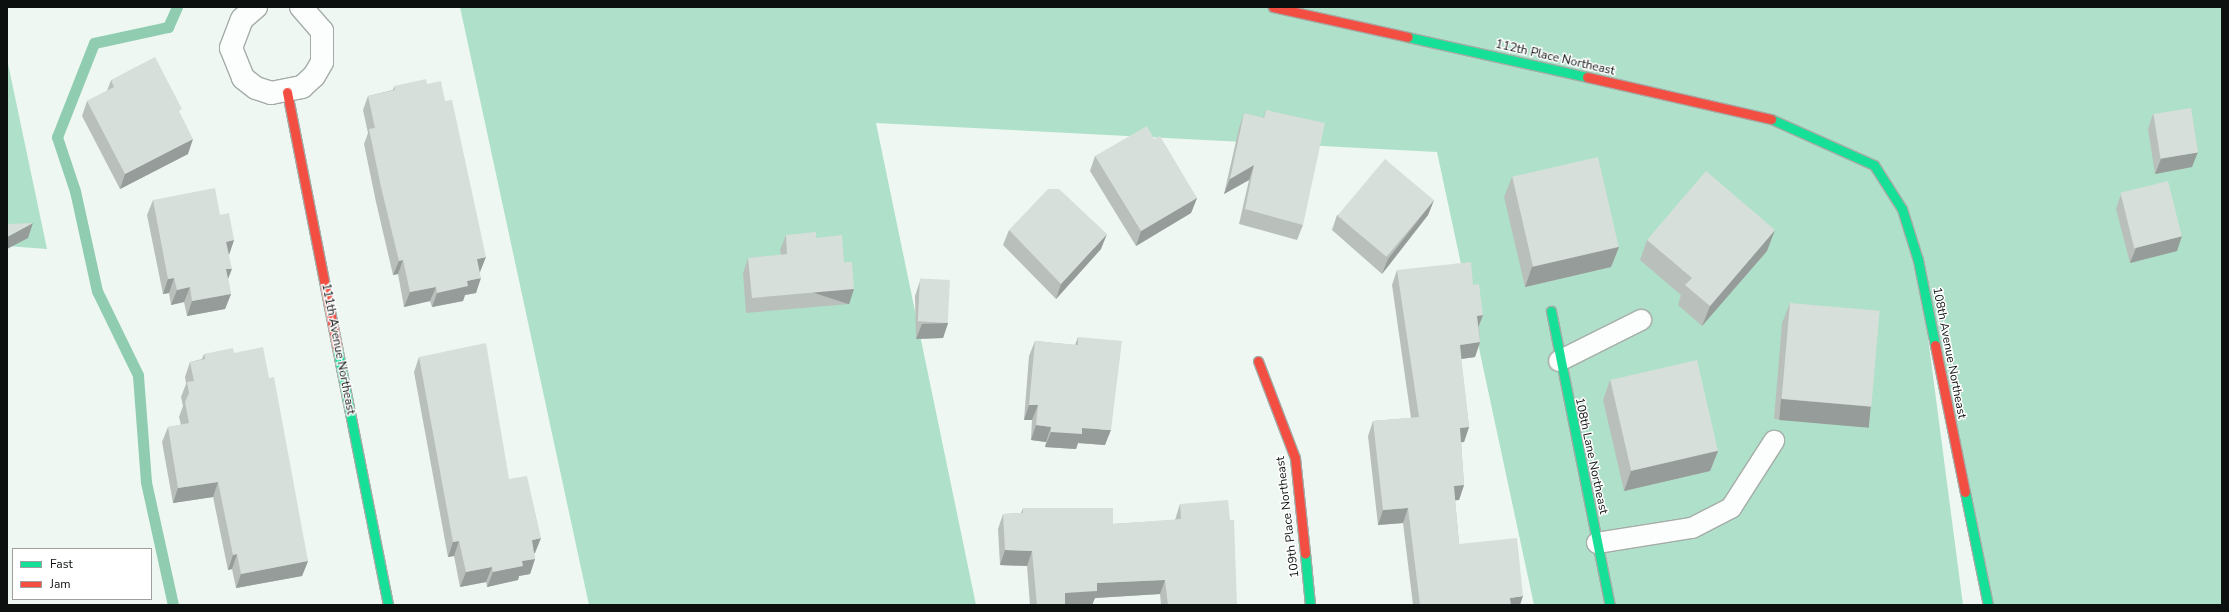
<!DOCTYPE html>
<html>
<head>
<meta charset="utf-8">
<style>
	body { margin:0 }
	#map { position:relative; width:2229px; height:612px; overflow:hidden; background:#eef7f2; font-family:"Nunito Sans",sans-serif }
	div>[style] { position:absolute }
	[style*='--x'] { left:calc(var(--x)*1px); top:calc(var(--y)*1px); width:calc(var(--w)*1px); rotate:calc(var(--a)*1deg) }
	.forest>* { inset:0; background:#afe0c9 }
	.stream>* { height:11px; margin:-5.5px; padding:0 5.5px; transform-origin:5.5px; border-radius:5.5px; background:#8fccb0 }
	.roads { filter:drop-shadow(1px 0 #a5aca8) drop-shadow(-1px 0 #a5aca8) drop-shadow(0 1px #a5aca8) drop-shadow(0 -1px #a5aca8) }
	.lane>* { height:20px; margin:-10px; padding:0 10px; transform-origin:10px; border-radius:10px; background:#fcfefd }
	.street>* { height:22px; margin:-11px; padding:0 11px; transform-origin:11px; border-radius:11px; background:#fcfefd }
	.fast>* { height:9px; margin:-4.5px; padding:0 4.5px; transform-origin:4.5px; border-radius:4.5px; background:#16e098 }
	.jam>* { height:9px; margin:-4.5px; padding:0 4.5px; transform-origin:4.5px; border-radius:4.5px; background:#f24e42 }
	.wall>* { inset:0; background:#b9c0bc }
	.shaded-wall>* { inset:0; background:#969c99; transform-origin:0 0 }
	.building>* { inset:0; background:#d7dfdb; transform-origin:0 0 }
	span { translate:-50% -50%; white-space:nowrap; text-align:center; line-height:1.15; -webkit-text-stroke:3px #fff; paint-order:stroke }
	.street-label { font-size:12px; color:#0c110f }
	.frame { position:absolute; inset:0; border:8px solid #0c110f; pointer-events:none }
	.legend { position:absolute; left:12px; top:548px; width:140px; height:52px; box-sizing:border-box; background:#fff; border:1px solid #9ea09f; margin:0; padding:5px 7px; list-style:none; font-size:12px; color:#0c110f }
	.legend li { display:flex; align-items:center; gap:8px; height:20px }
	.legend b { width:20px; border:1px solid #9ea09f }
</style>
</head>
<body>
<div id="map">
	<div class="forest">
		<i style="clip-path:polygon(460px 7px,2222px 7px,2222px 605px,1988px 605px,1919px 269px,1963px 605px,1534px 605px,1437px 152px,876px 123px,976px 605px,589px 605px)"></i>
		<i style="clip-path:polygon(7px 59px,47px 249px,7px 246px)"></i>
	</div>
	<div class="stream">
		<i style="--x:173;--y:605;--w:126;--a:-102.4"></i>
		<i style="--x:146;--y:482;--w:107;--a:-94.3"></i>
		<i style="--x:138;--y:375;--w:93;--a:-116"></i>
		<i style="--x:97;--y:291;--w:102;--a:-102.4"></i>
		<i style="--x:75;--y:191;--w:57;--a:-108.4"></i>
		<i style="--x:57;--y:137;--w:101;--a:-68.5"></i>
		<i style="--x:94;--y:43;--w:76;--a:-12.2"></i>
		<i style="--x:168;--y:27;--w:22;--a:-66"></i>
	</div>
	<div class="roads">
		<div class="lane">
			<i style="--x:1559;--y:361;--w:92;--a:-26.6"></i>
			<i style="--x:1597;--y:543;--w:96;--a:-9"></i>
			<i style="--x:1692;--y:528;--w:44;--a:-27.1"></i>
			<i style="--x:1731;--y:508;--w:80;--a:-57.3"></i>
		</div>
		<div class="street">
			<i style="--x:256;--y:7;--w:18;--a:139"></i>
			<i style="--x:242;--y:19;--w:31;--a:111"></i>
			<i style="--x:231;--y:48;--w:32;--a:68"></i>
			<i style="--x:243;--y:78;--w:16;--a:38"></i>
			<i style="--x:256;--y:88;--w:16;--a:18"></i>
			<i style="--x:271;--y:93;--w:32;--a:-11"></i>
			<i style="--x:302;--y:87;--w:16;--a:-43"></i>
			<i style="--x:314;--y:76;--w:16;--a:-60"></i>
			<i style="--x:322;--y:62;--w:31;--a:-90"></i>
			<i style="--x:322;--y:31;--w:32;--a:-131"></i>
		</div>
		<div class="fast">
			<i style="--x:1408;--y:37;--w:183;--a:12.6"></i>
			<i style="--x:1771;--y:119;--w:113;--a:24.1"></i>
			<i style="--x:1874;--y:165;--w:52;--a:57.5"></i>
			<i style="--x:1902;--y:209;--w:53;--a:72.6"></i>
			<i style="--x:1918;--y:260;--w:87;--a:78.7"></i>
			<i style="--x:1551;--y:311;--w:300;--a:78.7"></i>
			<i style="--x:337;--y:347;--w:263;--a:78.8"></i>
			<i style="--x:1965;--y:492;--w:115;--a:78.5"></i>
			<i style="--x:1305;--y:553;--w:52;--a:84.5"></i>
		</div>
		<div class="jam">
			<i style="--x:1273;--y:7;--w:138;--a:12.5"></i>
			<i style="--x:1587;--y:77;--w:189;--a:12.9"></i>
			<i style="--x:287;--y:92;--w:260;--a:78.9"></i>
			<i style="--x:1935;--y:345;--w:150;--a:78.5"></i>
			<i style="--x:1258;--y:361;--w:104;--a:69.1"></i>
			<i style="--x:1295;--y:458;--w:96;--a:84"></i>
		</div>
	</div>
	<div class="wall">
		<i style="clip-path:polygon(111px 80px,180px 114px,188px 154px,120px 189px,82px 116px,87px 101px,107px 91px)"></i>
		<i style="clip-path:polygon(394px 86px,480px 272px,476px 293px,465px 295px,463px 301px,432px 307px,430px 301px,404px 307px,398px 274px,393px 275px,376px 202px,364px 144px,368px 133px,363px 110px,368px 96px,393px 90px)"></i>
		<i style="clip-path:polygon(1266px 110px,1303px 225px,1297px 240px,1239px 224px,1249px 180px,1224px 194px,1239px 128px,1244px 113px,1263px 118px)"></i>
		<i style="clip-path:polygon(2153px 114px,2192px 167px,2155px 174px,2148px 129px)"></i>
		<i style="clip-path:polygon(1154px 139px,1197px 198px,1191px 213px,1136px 246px,1090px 171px,1095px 156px)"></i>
		<i style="clip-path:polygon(1512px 177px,1619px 247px,1611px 267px,1525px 287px,1504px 197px)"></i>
		<i style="clip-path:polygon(2121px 194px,2177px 251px,2130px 263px,2116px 209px)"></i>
		<i style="clip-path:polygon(153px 200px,220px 215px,234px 240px,229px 254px,228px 280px,231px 294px,225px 309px,187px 316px,184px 302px,171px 305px,169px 293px,163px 294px,147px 215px)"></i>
		<i style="clip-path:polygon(1434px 200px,1428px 215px,1382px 274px,1332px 230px,1337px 215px)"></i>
		<i style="clip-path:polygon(1009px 230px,1101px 249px,1056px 299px,1003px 245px)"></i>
		<i style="clip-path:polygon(786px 235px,816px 238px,844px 262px,849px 304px,746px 313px,743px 273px,748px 258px,781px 255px,780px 250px)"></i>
		<i style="clip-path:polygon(1647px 240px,1767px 251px,1702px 326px,1678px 305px,1681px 295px,1640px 260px)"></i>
		<i style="clip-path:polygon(1397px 270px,1473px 285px,1483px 315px,1479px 326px,1480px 342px,1475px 357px,1461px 359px,1469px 427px,1464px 442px,1461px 442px,1464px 485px,1459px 500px,1455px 500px,1459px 544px,1520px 605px,1413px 605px,1403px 523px,1378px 525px,1368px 436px,1373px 421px,1411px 418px,1392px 285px)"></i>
		<i style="clip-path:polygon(920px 281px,948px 323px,943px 338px,916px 339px,915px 296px)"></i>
		<i style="clip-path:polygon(1790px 303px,1871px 407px,1863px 427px,1774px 419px,1782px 323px)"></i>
		<i style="clip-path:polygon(1078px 337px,1105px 445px,1078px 443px,1076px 449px,1045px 447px,1046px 442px,1031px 440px,1032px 420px,1024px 420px,1029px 356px,1035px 341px,1075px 345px)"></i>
		<i style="clip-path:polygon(234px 353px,308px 561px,302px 576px,236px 588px,232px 569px,228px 570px,213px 497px,173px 503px,162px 442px,168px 427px,181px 425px,179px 417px,183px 406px,181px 397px,186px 384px,185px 377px,190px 362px,202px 359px,204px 354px)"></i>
		<i style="clip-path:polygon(419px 357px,509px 479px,535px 553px,534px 553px,535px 559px,530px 574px,519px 576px,518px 580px,487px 587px,486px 582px,460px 587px,454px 556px,448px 557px,414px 372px)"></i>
		<i style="clip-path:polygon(1610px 380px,1718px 451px,1710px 471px,1624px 491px,1603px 400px)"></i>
		<i style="clip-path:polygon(1180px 504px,1237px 605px,1161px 605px,1160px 594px,1095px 598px,1092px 605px,1030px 605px,1027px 566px,1000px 565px,998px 529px,1003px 514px,1021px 513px,1023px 508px,1113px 524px,1175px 520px)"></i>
	</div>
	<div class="shaded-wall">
		<i style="clip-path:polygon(193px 139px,188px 154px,120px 189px,125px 174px)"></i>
		<i style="clip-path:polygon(2198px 152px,2192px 167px,2155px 174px,2161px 159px)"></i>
		<i style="clip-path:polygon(1254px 165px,1249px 180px,1224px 194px,1230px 179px)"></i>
		<i style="clip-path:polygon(1197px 198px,1191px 213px,1136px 246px,1141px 231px)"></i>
		<i style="clip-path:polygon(1434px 200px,1428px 215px,1382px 274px,1388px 259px)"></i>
		<i style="clip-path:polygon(33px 223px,28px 238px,7px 249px,7px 237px)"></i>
		<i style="clip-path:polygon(1775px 230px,1767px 251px,1702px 326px,1710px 306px)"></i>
		<i style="clip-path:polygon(1107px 234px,1101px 249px,1056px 299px,1061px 284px)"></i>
		<i style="clip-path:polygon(2182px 236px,2177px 251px,2130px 263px,2136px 248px)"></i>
		<i style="clip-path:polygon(234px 240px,229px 255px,226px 242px)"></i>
		<i style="clip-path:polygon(1619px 247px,1611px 267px,1525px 287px,1532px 267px)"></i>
		<i style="clip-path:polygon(486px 257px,480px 272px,472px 273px,477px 259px)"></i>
		<i style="clip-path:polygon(403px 260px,398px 274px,393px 275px,399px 261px)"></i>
		<i style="clip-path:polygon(226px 269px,232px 269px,226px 284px)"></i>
		<i style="clip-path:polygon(174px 278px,169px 293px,163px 294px,168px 279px)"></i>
		<i style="clip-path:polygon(481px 278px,476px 293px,465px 295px,463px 301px,432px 307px,437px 293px,467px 281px)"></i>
		<i style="clip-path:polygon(190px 287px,184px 302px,171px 305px,177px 290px)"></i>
		<i style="clip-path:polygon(436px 287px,430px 301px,404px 307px,410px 292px)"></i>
		<i style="left:854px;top:289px;width:16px;height:102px;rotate:108deg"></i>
		<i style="clip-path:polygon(231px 294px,225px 309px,187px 316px,192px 301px)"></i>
		<i style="clip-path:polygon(1483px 315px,1477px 330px,1477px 316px)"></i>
		<i style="clip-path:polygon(948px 323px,943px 338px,916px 339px,922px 324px)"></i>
		<i style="clip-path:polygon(1480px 342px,1475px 357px,1454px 360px,1460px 345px)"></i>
		<i style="left:1781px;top:399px;width:90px;height:21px;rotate:5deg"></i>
		<i style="clip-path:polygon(1029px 405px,1038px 405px,1032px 420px,1024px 420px)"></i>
		<i style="clip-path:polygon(1036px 425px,1051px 427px,1046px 442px,1031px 440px)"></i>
		<i style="clip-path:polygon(1469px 427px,1464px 442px,1454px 443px,1460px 428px)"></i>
		<i style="clip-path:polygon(1082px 428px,1111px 430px,1105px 445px,1078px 443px,1076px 449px,1045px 447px,1051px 432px)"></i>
		<i style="clip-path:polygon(1718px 451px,1710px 471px,1624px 491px,1631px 471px)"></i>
		<i style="clip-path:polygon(218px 482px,213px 497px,173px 503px,178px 488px)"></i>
		<i style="clip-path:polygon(1464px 485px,1459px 500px,1449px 501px,1454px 486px)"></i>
		<i style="clip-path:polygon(1408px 508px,1403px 523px,1378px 525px,1383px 510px)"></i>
		<i style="clip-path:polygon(541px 538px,535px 553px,526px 555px,532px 540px)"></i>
		<i style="clip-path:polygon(459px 541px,454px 556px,448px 557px,453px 542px)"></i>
		<i style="clip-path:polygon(1005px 550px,1032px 551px,1027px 566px,1000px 565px)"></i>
		<i style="clip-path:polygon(237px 554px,232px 569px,228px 570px,233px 555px)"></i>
		<i style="clip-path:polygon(535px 559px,530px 574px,519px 576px,518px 580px,487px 587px,493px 572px,522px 561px)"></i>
		<i style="clip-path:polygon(308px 561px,302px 576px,236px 588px,241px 574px)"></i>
		<i style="clip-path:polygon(492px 567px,486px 582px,460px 587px,466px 572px)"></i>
		<i style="clip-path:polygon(1165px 580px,1160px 594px,1095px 598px,1092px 605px,1060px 605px,1065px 593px,1097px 583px)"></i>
		<i style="clip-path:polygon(1523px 596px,1520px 605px,1508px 605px,1510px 598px)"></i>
	</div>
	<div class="building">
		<i style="clip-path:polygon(155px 57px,182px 109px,179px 111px,193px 139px,125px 174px,87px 101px,114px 87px,111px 80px)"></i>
		<i style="clip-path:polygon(426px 79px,427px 84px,441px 81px,445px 101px,452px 100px,486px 257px,477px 259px,481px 278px,467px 281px,468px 286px,437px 293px,436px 287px,410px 292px,403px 260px,399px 261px,381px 187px,369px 129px,375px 128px,368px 96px,395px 90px,394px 86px)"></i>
		<i style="left:2191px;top:108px;width:45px;height:38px;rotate:81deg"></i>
		<i style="clip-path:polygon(1266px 110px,1325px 123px,1303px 225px,1245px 209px,1254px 165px,1230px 179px,1244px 113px,1264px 118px)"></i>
		<i style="clip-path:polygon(1147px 126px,1154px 139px,1160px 136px,1197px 198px,1141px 231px,1095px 156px)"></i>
		<i style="left:1598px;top:157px;width:92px;height:88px;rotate:77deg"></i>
		<i style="left:1385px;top:159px;width:64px;height:74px;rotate:40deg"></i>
		<i style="clip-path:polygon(1706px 171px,1775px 230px,1710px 306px,1685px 285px,1692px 278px,1647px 240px)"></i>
		<i style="left:2168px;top:181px;width:57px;height:49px;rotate:76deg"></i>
		<i style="clip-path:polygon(215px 188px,220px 215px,229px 213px,234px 240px,226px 242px,232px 269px,226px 269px,231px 294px,192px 301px,190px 287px,177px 290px,174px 278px,168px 279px,153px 200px)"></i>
		<i style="clip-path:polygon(1048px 189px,1059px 189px,1107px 234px,1061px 284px,1009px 230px)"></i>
		<i style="clip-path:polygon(33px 223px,7px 237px,7px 224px)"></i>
		<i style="clip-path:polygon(816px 232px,816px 238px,842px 235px,844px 262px,852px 262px,854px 289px,752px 298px,748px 258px,787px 254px,786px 235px)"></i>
		<i style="clip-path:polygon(1471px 262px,1473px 285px,1479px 284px,1483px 315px,1477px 316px,1480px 342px,1460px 345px,1469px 427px,1460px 428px,1464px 485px,1454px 486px,1459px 544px,1517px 538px,1523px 596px,1510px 598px,1511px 605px,1420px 605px,1408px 508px,1383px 510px,1373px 421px,1419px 417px,1397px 270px)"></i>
		<i style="left:950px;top:280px;width:43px;height:30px;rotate:93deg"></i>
		<i style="left:1790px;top:303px;width:90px;height:96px;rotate:5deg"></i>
		<i style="clip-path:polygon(1078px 337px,1122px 341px,1111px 430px,1082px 428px,1082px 434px,1051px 432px,1051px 427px,1036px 425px,1038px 405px,1029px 405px,1035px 341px,1078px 345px)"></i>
		<i style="clip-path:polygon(486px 343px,509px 479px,527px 476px,541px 538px,532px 540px,535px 559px,522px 561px,523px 566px,493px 572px,492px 567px,466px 572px,459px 541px,453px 542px,419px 357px)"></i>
		<i style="clip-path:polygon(263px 347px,269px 378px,274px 377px,308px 561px,241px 574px,237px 554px,233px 555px,218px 482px,178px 488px,168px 427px,189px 423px,185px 402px,189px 393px,187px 382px,194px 381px,190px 362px,205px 359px,204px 354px,233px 348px,234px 353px)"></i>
		<i style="left:1697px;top:360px;width:93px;height:89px;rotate:77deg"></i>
		<i style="clip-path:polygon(1228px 500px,1230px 520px,1234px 520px,1237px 605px,1168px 605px,1165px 580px,1097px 583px,1097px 591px,1065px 593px,1065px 605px,1037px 605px,1032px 551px,1005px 550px,1003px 514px,1023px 513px,1023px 508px,1113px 508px,1113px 524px,1181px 519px,1180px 504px)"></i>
	</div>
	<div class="street-label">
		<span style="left:1555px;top:58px;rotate:13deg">112th Place Northeast</span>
		<span style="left:338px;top:349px;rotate:79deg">111th Avenue Northeast</span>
		<span style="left:1949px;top:353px;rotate:79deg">108th Avenue Northeast</span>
		<span style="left:1591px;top:456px;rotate:78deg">108th Lane Northeast</span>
		<span style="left:1288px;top:517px;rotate:-97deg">109th Place Northeast</span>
	</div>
	<div class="frame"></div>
	<ul class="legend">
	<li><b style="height:5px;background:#16e098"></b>Fast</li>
	<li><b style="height:5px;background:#f24e42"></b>Jam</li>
	</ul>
</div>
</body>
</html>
